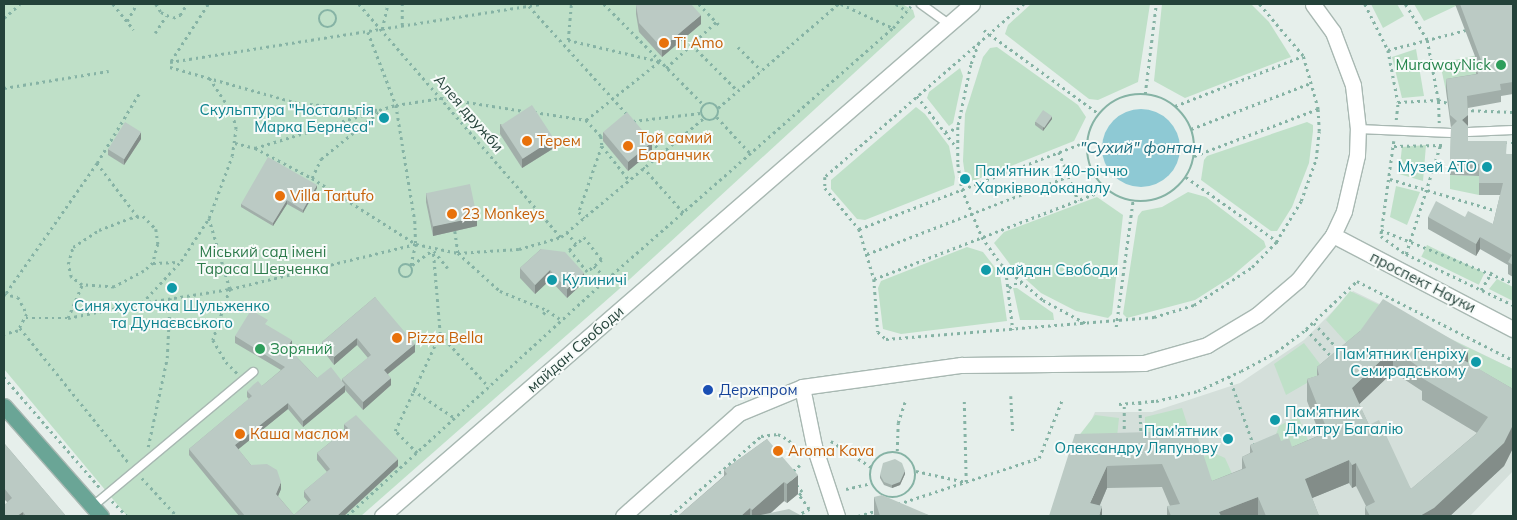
<!DOCTYPE html>
<html>
<head>
<meta charset="utf-8">
<style>
	body { margin:0 }
	#map { position:relative; width:1517px; height:520px; overflow:hidden; background:#e6efeb; font-family:Mulish,sans-serif }
	div>[style] { position:absolute }
	[style*='--x'] { left:calc(var(--x)*1px); top:calc(var(--y)*1px); width:calc(var(--w)*1px); rotate:calc(var(--a)*1deg) }
	.built>* { inset:0; background:#d4dfda }
	.green>* { inset:0; background:#bfe0c8; transform-origin:0 0 }
	.water>* { inset:0; background:#8ec9d4 }
	.round { border-radius:50% }
	.path>* { height:2.5px; margin-top:-1.25px; transform-origin:0; background:repeating-linear-gradient(90deg,#86b3a5 0 2.5px,transparent 0 6.5px) }
	.path>.ring { margin:-1.25px; padding:0; box-sizing:content-box; background:none; border:2.5px solid #86b3a5; border-radius:50% }
	.roads { filter:drop-shadow(1px 0 #a8b8b2) drop-shadow(-1px 0 #a8b8b2) drop-shadow(0 1px #a8b8b2) drop-shadow(0 -1px #a8b8b2) }
	.service>* { height:8px; margin:-4px; padding:0 4px; transform-origin:4px; border-radius:4px; background:#fff }
	.tertiary>* { height:15px; margin:-7.5px; padding:0 7.5px; transform-origin:7.5px; border-radius:7.5px; background:#fff }
	.secondary>* { height:15px; margin:-7.5px; padding:0 7.5px; transform-origin:7.5px; border-radius:7.5px; background:#fff }
	.primary>* { height:15px; margin:-7.5px; padding:0 7.5px; transform-origin:7.5px; border-radius:7.5px; background:#6aa596 }
	.wall>* { inset:0; background:#a1aea9 }
	.shaded-wall>* { inset:0; background:#838d89 }
	.building>* { inset:0; background:#bbcac4; transform-origin:0 0 }
	.dots>* { width:14px; height:14px; translate:-50% -50%; box-sizing:border-box; border:2px solid #f7fbf9; border-radius:50% }
	span { translate:-50% -50%; white-space:nowrap; text-align:center; line-height:1.15; -webkit-text-stroke:4px #f7fbf9; paint-order:stroke }
	.food-label { font-size:15px; color:#c56008 }
	.left { translate:0 -50%; text-align:left }
	.leisure-label { font-size:15px; color:#27864d }
	.right { translate:-100% -50%; text-align:right }
	.culture-label { font-size:15px; color:#0d838f }
	.street-label { font-size:15px; color:#24423a }
	.park-label { font-size:15px; color:#2d7a4b }
	.transit-label { font-size:15px; color:#164399 }
	.water-label { font-size:16px; color:#1c6f80; font-style:italic }
	.frame { position:absolute; inset:0; border:5px solid #24423a; pointer-events:none }
</style>
</head>
<body>
<div id="map">
	<div class="built">
		<i style="clip-path:polygon(1353px 291px,1513px 369px,1513px 471px,1470px 516px,1056px 516px,1075px 456px,1095px 412px,1152px 412px,1240px 383px,1304px 340px)"></i>
	</div>
	<div class="green">
		<i style="clip-path:polygon(4px 4px,902px 4px,913px 10px,915px 17px,618px 290px,361px 516px,127px 516px,4px 369px)"></i>
		<i style="clip-path:polygon(1031px 4px,1150px 4px,1138px 82px,1098px 100px,1089px 99px,1005px 34px,1008px 25px)"></i>
		<i style="clip-path:polygon(1162px 4px,1251px 4px,1269px 22px,1291px 57px,1185px 98px,1154px 81px)"></i>
		<i style="clip-path:polygon(1371px 4px,1397px 4px,1404px 16px,1383px 28px)"></i>
		<i style="clip-path:polygon(1414px 4px,1460px 4px,1424px 21px)"></i>
		<i style="clip-path:polygon(997px 47px,1078px 105px,1086px 117px,1074px 141px,973px 181px,965px 175px,963px 161px,965px 114px,983px 57px,990px 48px)"></i>
		<i style="clip-path:polygon(1416px 49px,1424px 96px,1402px 98px,1392px 57px)"></i>
		<i style="clip-path:polygon(1492px 52px,1478px 86px,1446px 91px,1440px 63px)"></i>
		<i style="clip-path:polygon(960px 68px,963px 76px,953px 123px,949px 126px,927px 98px,929px 92px)"></i>
		<i style="clip-path:polygon(916px 107px,925px 114px,949px 146px,955px 177px,954px 185px,865px 220px,857px 219px,831px 189px,831px 180px)"></i>
		<i style="clip-path:polygon(1307px 122px,1313px 125px,1313px 131px,1309px 163px,1292px 207px,1277px 231px,1271px 231px,1201px 180px,1204px 160px,1207px 156px)"></i>
		<i style="clip-path:polygon(1426px 145px,1423px 181px,1399px 174px,1402px 147px)"></i>
		<i style="clip-path:polygon(1450px 175px,1479px 176px,1479px 195px,1450px 189px)"></i>
		<i style="clip-path:polygon(1396px 186px,1420px 192px,1407px 225px,1390px 217px)"></i>
		<i style="clip-path:polygon(1188px 192px,1206px 197px,1264px 241px,1266px 247px,1231px 277px,1195px 300px,1127px 318px,1123px 314px,1138px 216px,1142px 211px,1162px 207px)"></i>
		<i style="clip-path:polygon(1097px 197px,1123px 215px,1112px 314px,1108px 318px,1076px 311px,1041px 293px,1012px 267px,994px 243px,1004px 232px)"></i>
		<i style="left:1427px;top:245px;width:64px;height:13px;rotate:26deg"></i>
		<i style="clip-path:polygon(967px 247px,983px 252px,1000px 274px,1007px 321px,901px 334px,883px 329px,878px 288px,881px 281px)"></i>
		<i style="clip-path:polygon(1497px 279px,1513px 287px,1513px 301px,1489px 289px)"></i>
		<i style="clip-path:polygon(1013px 288px,1017px 288px,1053px 313px,1054px 320px,1020px 320px)"></i>
		<i style="clip-path:polygon(1350px 291px,1513px 369px,1513px 411px,1352px 349px,1326px 320px)"></i>
		<i style="clip-path:polygon(1304px 343px,1326px 372px,1286px 395px,1274px 364px)"></i>
		<i style="clip-path:polygon(1182px 408px,1191px 436px,1144px 445px,1145px 417px)"></i>
		<i style="clip-path:polygon(1095px 415px,1119px 418px,1116px 446px,1074px 442px)"></i>
		<i style="clip-path:polygon(1298px 416px,1310px 445px,1282px 457px,1275px 437px,1279px 426px)"></i>
		<i style="clip-path:polygon(1214px 453px,1225px 458px,1234px 478px,1206px 489px,1194px 460px)"></i>
	</div>
	<div class="water">
		<i class="round" style="left:1102px;top:109px;width:78px;height:78px"></i>
	</div>
	<div class="path">
		<i style="--x:113;--y:4;--w:33;--a:51"></i>
		<i style="--x:156;--y:4;--w:9;--a:58"></i>
		<i style="--x:161;--y:12;--w:13;--a:27"></i>
		<i style="--x:173;--y:18;--w:8;--a:-23"></i>
		<i style="--x:180;--y:15;--w:13;--a:-58"></i>
		<i style="--x:359;--y:4;--w:308;--a:49.1"></i>
		<i style="--x:604;--y:4;--w:142;--a:45.3"></i>
		<i style="--x:699;--y:4;--w:30;--a:46"></i>
		<i style="--x:841;--y:4;--w:57;--a:24.8"></i>
		<i style="--x:896;--y:4;--w:13;--a:32"></i>
		<i style="--x:1024;--y:4;--w:264;--a:139"></i>
		<i style="--x:825;--y:177;--w:11;--a:90"></i>
		<i style="--x:825;--y:188;--w:53;--a:50.3"></i>
		<i style="--x:859;--y:229;--w:52;--a:73.3"></i>
		<i style="--x:874;--y:279;--w:53;--a:85.7"></i>
		<i style="--x:878;--y:332;--w:11;--a:41"></i>
		<i style="--x:886;--y:339;--w:269;--a:-4.7"></i>
		<i style="--x:1154;--y:317;--w:42;--a:-16.7"></i>
		<i style="--x:1194;--y:305;--w:69;--a:-33.2"></i>
		<i style="--x:1252;--y:267;--w:35;--a:-46"></i>
		<i style="--x:1276;--y:242;--w:48;--a:-58.6"></i>
		<i style="--x:1301;--y:201;--w:45;--a:-70.3"></i>
		<i style="--x:1316;--y:159;--w:28;--a:-84"></i>
		<i style="--x:1319;--y:131;--w:22;--a:-93"></i>
		<i style="--x:1318;--y:109;--w:55;--a:-105.8"></i>
		<i style="--x:1303;--y:56;--w:68;--a:-130.2"></i>
		<i style="--x:1365;--y:4;--w:51;--a:63.4"></i>
		<i style="--x:1388;--y:50;--w:53;--a:79.1"></i>
		<i style="--x:1398;--y:102;--w:40;--a:-2.9"></i>
		<i style="--x:1438;--y:100;--w:61;--a:-100.4"></i>
		<i style="--x:1427;--y:40;--w:42;--a:-121.4"></i>
		<i style="--x:529;--y:6;--w:146;--a:47.8"></i>
		<i class="ring" style="left:319px;top:10px;width:15.5px;height:15.5px"></i>
		<i style="--x:4;--y:18;--w:21;--a:-41"></i>
		<i style="--x:127;--y:21;--w:20;--a:-60"></i>
		<i style="--x:402;--y:25;--w:21;--a:-90"></i>
		<i style="--x:382;--y:29;--w:26;--a:-77"></i>
		<i style="--x:984;--y:30;--w:142;--a:36.1"></i>
		<i style="--x:368;--y:32;--w:78;--a:69"></i>
		<i style="--x:396;--y:105;--w:118;--a:80.7"></i>
		<i style="--x:415;--y:221;--w:23;--a:88"></i>
		<i style="--x:416;--y:244;--w:23;--a:103"></i>
		<i style="--x:155;--y:33;--w:20;--a:-57"></i>
		<i style="--x:568;--y:40;--w:93;--a:13"></i>
		<i style="--x:568;--y:40;--w:36;--a:-85"></i>
		<i style="--x:979;--y:43;--w:23;--a:110"></i>
		<i style="--x:971;--y:65;--w:63;--a:101.8"></i>
		<i style="--x:958;--y:127;--w:37;--a:90"></i>
		<i style="--x:958;--y:164;--w:25;--a:81"></i>
		<i style="--x:962;--y:189;--w:52;--a:67.4"></i>
		<i style="--x:982;--y:237;--w:33;--a:55"></i>
		<i style="--x:1001;--y:264;--w:55;--a:40.6"></i>
		<i style="--x:1043;--y:300;--w:50;--a:28.6"></i>
		<i style="--x:692;--y:45;--w:64;--a:45"></i>
		<i style="--x:738;--y:47;--w:33;--a:45"></i>
		<i style="--x:1388;--y:50;--w:81;--a:-14.4"></i>
		<i style="--x:171;--y:61;--w:68;--a:-57"></i>
		<i style="--x:170;--y:62;--w:375;--a:-8.9"></i>
		<i style="--x:170;--y:67;--w:132;--a:15.8"></i>
		<i style="--x:297;--y:103;--w:82;--a:4.9"></i>
		<i style="--x:666;--y:68;--w:68;--a:-42.6"></i>
		<i style="--x:4;--y:88;--w:106;--a:-9.2"></i>
		<i style="--x:1145;--y:94;--w:91;--a:-83"></i>
		<i class="ring" style="left:1087px;top:94px;width:105.5px;height:105.5px"></i>
		<i style="--x:917;--y:96;--w:66;--a:52.4"></i>
		<i class="ring" style="left:701px;top:103px;width:15.5px;height:15.5px"></i>
		<i style="--x:1175;--y:106;--w:137;--a:-21.3"></i>
		<i style="--x:718;--y:108;--w:159;--a:-40.9"></i>
		<i style="--x:1465;--y:110;--w:48;--a:2.4"></i>
		<i style="--x:534;--y:112;--w:53;--a:8.7"></i>
		<i style="--x:586;--y:120;--w:22;--a:47"></i>
		<i style="--x:601;--y:136;--w:10;--a:84"></i>
		<i style="--x:602;--y:146;--w:70;--a:109.2"></i>
		<i style="--x:579;--y:212;--w:8;--a:50"></i>
		<i style="--x:717;--y:117;--w:49;--a:47.5"></i>
		<i style="--x:586;--y:120;--w:95;--a:-38.6"></i>
		<i style="--x:1396;--y:120;--w:18;--a:-84"></i>
		<i style="--x:633;--y:121;--w:68;--a:-6.7"></i>
		<i style="--x:1439;--y:123;--w:23;--a:-92"></i>
		<i style="--x:1438;--y:100;--w:14;--a:17"></i>
		<i style="--x:1191;--y:129;--w:129;--a:-21"></i>
		<i style="--x:945;--y:132;--w:13;--a:-18"></i>
		<i style="--x:651;--y:141;--w:16;--a:45"></i>
		<i style="--x:1394;--y:141;--w:96;--a:97.8"></i>
		<i style="--x:1381;--y:236;--w:31;--a:36"></i>
		<i style="--x:1406;--y:254;--w:119;--a:25.5"></i>
		<i style="--x:235;--y:143;--w:21;--a:14"></i>
		<i style="--x:255;--y:148;--w:64;--a:27.8"></i>
		<i style="--x:312;--y:178;--w:123;--a:32.4"></i>
		<i style="--x:416;--y:244;--w:43;--a:12.1"></i>
		<i style="--x:458;--y:253;--w:57;--a:42.1"></i>
		<i style="--x:500;--y:291;--w:51;--a:22"></i>
		<i style="--x:547;--y:310;--w:19;--a:35"></i>
		<i style="--x:1505;--y:143;--w:8;--a:0"></i>
		<i style="--x:602;--y:146;--w:43;--a:51.5"></i>
		<i style="--x:1394;--y:146;--w:48;--a:-1.2"></i>
		<i style="--x:255;--y:148;--w:147;--a:-17"></i>
		<i style="--x:396;--y:105;--w:46;--a:-8.8"></i>
		<i style="--x:441;--y:98;--w:84;--a:8.9"></i>
		<i style="--x:1059;--y:152;--w:52;--a:68.4"></i>
		<i style="--x:1194;--y:156;--w:133;--a:-20.8"></i>
		<i style="--x:97;--y:163;--w:68;--a:52.8"></i>
		<i style="--x:643;--y:167;--w:62;--a:48.3"></i>
		<i style="--x:1186;--y:177;--w:116;--a:35.2"></i>
		<i style="--x:312;--y:178;--w:21;--a:-65"></i>
		<i style="--x:321;--y:159;--w:76;--a:-39.1"></i>
		<i style="--x:1390;--y:179;--w:109;--a:16.6"></i>
		<i style="--x:209;--y:218;--w:74;--a:73.5"></i>
		<i style="--x:230;--y:289;--w:54;--a:108.4"></i>
		<i style="--x:213;--y:340;--w:26;--a:59"></i>
		<i style="--x:226;--y:362;--w:16;--a:45"></i>
		<i style="--x:859;--y:229;--w:245;--a:-21"></i>
		<i style="--x:1381;--y:230;--w:142;--a:21.9"></i>
		<i style="--x:455;--y:231;--w:22;--a:82"></i>
		<i style="--x:458;--y:253;--w:61;--a:-3.8"></i>
		<i style="--x:519;--y:249;--w:44;--a:-15.9"></i>
		<i style="--x:561;--y:237;--w:186;--a:-39.8"></i>
		<i style="--x:567;--y:232;--w:15;--a:53"></i>
		<i style="--x:584;--y:237;--w:29;--a:52"></i>
		<i style="--x:602;--y:260;--w:19;--a:141"></i>
		<i style="--x:587;--y:272;--w:28;--a:-129"></i>
		<i style="--x:569;--y:250;--w:20;--a:-41"></i>
		<i style="--x:434;--y:251;--w:22;--a:51"></i>
		<i style="--x:867;--y:254;--w:239;--a:-21.1"></i>
		<i style="--x:1406;--y:254;--w:116;--a:-72.5"></i>
		<i style="--x:153;--y:263;--w:26;--a:-2"></i>
		<i class="ring" style="left:399px;top:264px;width:11.5px;height:11.5px"></i>
		<i style="--x:412;--y:265;--w:26;--a:-36"></i>
		<i style="--x:594;--y:266;--w:18;--a:45"></i>
		<i style="--x:1006;--y:271;--w:59;--a:83.2"></i>
		<i style="--x:874;--y:279;--w:250;--a:-21.1"></i>
		<i style="--x:1009;--y:288;--w:6;--a:-39"></i>
		<i style="--x:1014;--y:284;--w:7;--a:0"></i>
		<i style="--x:1481;--y:290;--w:21;--a:-59"></i>
		<i style="--x:6;--y:293;--w:159;--a:-55"></i>
		<i style="--x:97;--y:163;--w:83;--a:-58.8"></i>
		<i style="--x:4;--y:294;--w:14;--a:12"></i>
		<i style="--x:18;--y:297;--w:19;--a:62"></i>
		<i style="--x:27;--y:314;--w:19;--a:118"></i>
		<i style="--x:18;--y:331;--w:14;--a:168"></i>
		<i style="--x:142;--y:303;--w:57;--a:-47.1"></i>
		<i style="--x:181;--y:261;--w:51;--a:-56.9"></i>
		<i style="--x:209;--y:218;--w:66;--a:-69.6"></i>
		<i style="--x:232;--y:156;--w:27;--a:-82"></i>
		<i style="--x:236;--y:129;--w:16;--a:-104"></i>
		<i style="--x:232;--y:113;--w:42;--a:-123.3"></i>
		<i style="--x:543;--y:314;--w:6;--a:-45"></i>
		<i style="--x:26;--y:318;--w:42;--a:0"></i>
		<i style="--x:68;--y:318;--w:76;--a:-11.5"></i>
		<i style="--x:142;--y:303;--w:89;--a:-9"></i>
		<i style="--x:230;--y:289;--w:191;--a:-13.6"></i>
		<i style="--x:68;--y:318;--w:36;--a:-67"></i>
		<i style="--x:82;--y:285;--w:14;--a:-144"></i>
		<i style="--x:71;--y:277;--w:13;--a:-103"></i>
		<i style="--x:68;--y:264;--w:18;--a:-74"></i>
		<i style="--x:73;--y:247;--w:31;--a:-33"></i>
		<i style="--x:99;--y:230;--w:33;--a:-21"></i>
		<i style="--x:130;--y:218;--w:13;--a:-9"></i>
		<i style="--x:143;--y:216;--w:18;--a:45"></i>
		<i style="--x:156;--y:229;--w:15;--a:82"></i>
		<i style="--x:158;--y:244;--w:20;--a:105"></i>
		<i style="--x:153;--y:263;--w:12;--a:138"></i>
		<i style="--x:144;--y:271;--w:34;--a:152"></i>
		<i style="--x:114;--y:287;--w:32;--a:-176"></i>
		<i style="--x:1314;--y:323;--w:38;--a:47"></i>
		<i style="--x:1116;--y:327;--w:128;--a:-82.4"></i>
		<i style="--x:20;--y:328;--w:174;--a:51.1"></i>
		<i style="--x:1306;--y:329;--w:40;--a:47"></i>
		<i style="--x:440;--y:334;--w:72;--a:47.2"></i>
		<i style="--x:1229;--y:376;--w:74;--a:70.3"></i>
		<i style="--x:4;--y:377;--w:147;--a:49.1"></i>
		<i style="--x:413;--y:390;--w:50;--a:33.7"></i>
		<i style="--x:1011;--y:396;--w:35;--a:87"></i>
		<i style="--x:1140;--y:402;--w:31;--a:88"></i>
		<i style="--x:1119;--y:404;--w:37;--a:-5"></i>
		<i style="--x:1156;--y:401;--w:43;--a:-13.4"></i>
		<i style="--x:1198;--y:391;--w:47;--a:-24.9"></i>
		<i style="--x:1241;--y:371;--w:40;--a:-28"></i>
		<i style="--x:1276;--y:352;--w:38;--a:-37"></i>
		<i style="--x:1306;--y:329;--w:70;--a:-43.3"></i>
		<i style="--x:1357;--y:281;--w:175;--a:26.9"></i>
		<i style="--x:1124;--y:435;--w:32;--a:-90"></i>
		<i style="--x:831;--y:441;--w:48;--a:33"></i>
		<i style="--x:148;--y:447;--w:91;--a:-77.9"></i>
		<i style="--x:167;--y:358;--w:60;--a:-87.1"></i>
		<i style="--x:897;--y:451;--w:28;--a:-88"></i>
		<i style="--x:898;--y:423;--w:22;--a:-72"></i>
		<i class="ring" style="left:870px;top:452px;width:43.5px;height:43.5px"></i>
		<i style="--x:417;--y:453;--w:31;--a:-135"></i>
		<i style="--x:395;--y:431;--w:107;--a:-65.1"></i>
		<i style="--x:440;--y:334;--w:84;--a:-94.8"></i>
		<i style="--x:793;--y:471;--w:9;--a:-41"></i>
		<i style="--x:916;--y:471;--w:51;--a:12.4"></i>
		<i style="--x:966;--y:482;--w:83;--a:-91.4"></i>
		<i style="--x:142;--y:478;--w:52;--a:47.4"></i>
		<i style="--x:846;--y:489;--w:26;--a:-13"></i>
		<i style="--x:112;--y:501;--w:21;--a:45"></i>
		<i style="--x:898;--y:504;--w:148;--a:-18.1"></i>
		<i style="--x:1039;--y:458;--w:62;--a:-68.4"></i>
		<i style="--x:347;--y:516;--w:352;--a:-42.4"></i>
		<i style="--x:607;--y:279;--w:381;--a:-41.3"></i>
		<i style="--x:893;--y:28;--w:28;--a:-51"></i>
		<i style="--x:670;--y:516;--w:121;--a:-41.3"></i>
		<i style="--x:761;--y:436;--w:17;--a:-7"></i>
		<i style="--x:778;--y:434;--w:13;--a:29"></i>
		<i style="--x:789;--y:440;--w:11;--a:56"></i>
		<i style="--x:796;--y:516;--w:15;--a:-28"></i>
		<i style="--x:809;--y:509;--w:17;--a:-126"></i>
		<i style="--x:799;--y:495;--w:4;--a:-45"></i>
		<i style="--x:802;--y:492;--w:8;--a:-130"></i>
		<i style="--x:858;--y:516;--w:19;--a:-16"></i>
	</div>
	<div class="roads">
		<div class="service">
			<i style="--x:921;--y:4;--w:34;--a:36"></i>
			<i style="--x:1358;--y:129;--w:93;--a:2.5"></i>
			<i style="--x:1468;--y:132;--w:45;--a:-2.5"></i>
			<i style="--x:93;--y:506;--w:209;--a:-39.9"></i>
		</div>
		<div class="tertiary">
			<i style="--x:802;--y:387;--w:60;--a:78.5"></i>
			<i style="--x:814;--y:446;--w:74;--a:71.8"></i>
		</div>
		<div class="secondary">
			<i style="--x:1333;--y:235;--w:203;--a:27.6"></i>
			<i style="--x:382;--y:516;--w:781;--a:-40.95"></i>
			<i style="--x:623;--y:516;--w:155;--a:-41.6"></i>
			<i style="--x:739;--y:413;--w:68;--a:-22.4"></i>
			<i style="--x:802;--y:387;--w:161;--a:-7.9"></i>
			<i style="--x:961;--y:365;--w:183;--a:-0.6"></i>
			<i style="--x:1144;--y:363;--w:66;--a:-15.9"></i>
			<i style="--x:1207;--y:345;--w:58;--a:-31"></i>
			<i style="--x:1257;--y:315;--w:54;--a:-40.5"></i>
			<i style="--x:1298;--y:280;--w:57;--a:-52.1"></i>
			<i style="--x:1333;--y:235;--w:26;--a:-65"></i>
			<i style="--x:1344;--y:211;--w:57;--a:-76.9"></i>
			<i style="--x:1357;--y:155;--w:26;--a:-88"></i>
			<i style="--x:1358;--y:129;--w:44;--a:-96.5"></i>
			<i style="--x:1353;--y:85;--w:57;--a:-110.7"></i>
			<i style="--x:1333;--y:32;--w:34;--a:-126"></i>
		</div>
		<div class="primary">
			<i style="--x:4;--y:406;--w:147;--a:48.6"></i>
		</div>
	</div>
	<div class="wall">
		<i style="clip-path:polygon(1455px 4px,1513px 4px,1513px 94px,1501px 96px,1501px 102px,1468px 108px,1468px 141px,1507px 154px,1513px 154px,1513px 277px,1508px 274px,1508px 265px,1480px 249px,1476px 256px,1428px 229px,1428px 217px,1465px 217px,1493px 224px,1500px 195px,1479px 195px,1479px 176px,1450px 175px,1451px 128px,1446px 91px,1446px 79px,1476px 74px,1476px 64px,1478px 64px)"></i>
		<i style="clip-path:polygon(636px 5px,701px 24px,662px 57px,639px 32px,636px 14px)"></i>
		<i style="clip-path:polygon(1052px 119px,1043px 131px,1035px 125px,1035px 122px)"></i>
		<i style="clip-path:polygon(500px 124px,554px 148px,522px 168px,500px 134px)"></i>
		<i style="clip-path:polygon(603px 132px,652px 151px,628px 171px,603px 141px)"></i>
		<i style="clip-path:polygon(141px 139px,124px 165px,108px 155px,108px 149px)"></i>
		<i style="clip-path:polygon(317px 188px,303px 213px,287px 204px,273px 226px,241px 207px,241px 204px)"></i>
		<i style="clip-path:polygon(426px 193px,477px 226px,433px 236px,426px 202px)"></i>
		<i style="clip-path:polygon(541px 249px,584px 282px,567px 298px,550px 280px,535px 294px,520px 278px,520px 268px)"></i>
		<i style="clip-path:polygon(375px 297px,415px 352px,388px 374px,391px 385px,363px 410px,345px 390px,345px 392px,303px 427px,288px 409px,238px 449px,251px 465px,281px 489px,278px 496px,294px 515px,308px 502px,304px 497px,304px 491px,327px 472px,317px 460px,317px 453px,344px 431px,344px 424px,398px 466px,344px 516px,239px 516px,189px 455px,189px 449px,249px 399px,247px 397px,247px 391px,262px 386px,281px 370px,235px 343px,235px 336px,268px 326px,292px 347px,290px 350px,317px 378px,342px 381px,342px 379px,368px 358px,357px 345px,334px 365px,322px 349px,322px 342px)"></i>
		<i style="clip-path:polygon(evenodd,1360px 331px,1468px 363px,1513px 389px,1513px 448px,1504px 466px,1450px 516px,1365px 516px,1365px 507px,1366px 506px,1356px 486px,1352px 488px,1349px 483px,1312px 498px,1319px 516px,1167px 516px,1167px 506px,1170px 506px,1162px 487px,1107px 488px,1100px 505px,1102px 516px,1075px 434px,1179px 436px,1212px 481px,1242px 469px,1242px 457px,1250px 453px,1250px 445px,1281px 441px,1292px 447px,1320px 435px,1307px 401px,1307px 379px,1317px 376px,1317px 367px,1360px 331px,1393px 372px,1422px 391px,1422px 400px,1477px 433px,1411px 489px,1369px 425px,1359px 404px,1393px 372px)"></i>
		<i style="clip-path:polygon(767px 439px,798px 494px,787px 503px,784px 501px,771px 513px,802px 516px,678px 516px,724px 476px,724px 470px)"></i>
		<i style="clip-path:polygon(4px 443px,66px 516px,4px 516px,7px 502px,4px 499px)"></i>
		<i style="clip-path:polygon(905px 474px,900px 485px,892px 488px,884px 485px,880px 478px,880px 475px)"></i>
		<i style="clip-path:polygon(874px 497px,931px 516px,874px 516px)"></i>
	</div>
	<div class="shaded-wall">
		<i style="clip-path:polygon(701px 15px,701px 24px,662px 57px,662px 48px)"></i>
		<i style="clip-path:polygon(1468px 115px,1468px 126px,1462px 120px)"></i>
		<i style="clip-path:polygon(1052px 116px,1052px 119px,1043px 131px,1043px 128px)"></i>
		<i style="clip-path:polygon(141px 132px,141px 139px,124px 165px,124px 159px)"></i>
		<i style="clip-path:polygon(554px 139px,554px 148px,522px 168px,522px 159px)"></i>
		<i style="clip-path:polygon(652px 142px,652px 151px,628px 171px,628px 162px)"></i>
		<i style="clip-path:polygon(317px 185px,317px 188px,303px 213px,303px 210px)"></i>
		<i style="clip-path:polygon(287px 200px,287px 204px,273px 226px,273px 223px)"></i>
		<i style="clip-path:polygon(477px 217px,477px 226px,433px 236px,433px 226px)"></i>
		<i style="clip-path:polygon(1480px 237px,1480px 249px,1476px 256px,1476px 244px)"></i>
		<i style="clip-path:polygon(550px 270px,550px 280px,535px 294px,535px 285px)"></i>
		<i style="clip-path:polygon(584px 273px,584px 282px,567px 298px,567px 289px)"></i>
		<i style="clip-path:polygon(357px 338px,357px 345px,334px 365px,334px 357px)"></i>
		<i style="clip-path:polygon(292px 340px,292px 347px,287px 354px,287px 347px)"></i>
		<i style="clip-path:polygon(415px 344px,415px 352px,384px 377px,384px 370px)"></i>
		<i style="clip-path:polygon(1393px 349px,1393px 372px,1352px 411px,1352px 388px)"></i>
		<i style="clip-path:polygon(1468px 349px,1468px 371px,1462px 359px)"></i>
		<i style="clip-path:polygon(391px 378px,391px 385px,363px 410px,363px 402px)"></i>
		<i style="clip-path:polygon(345px 385px,345px 392px,303px 427px,303px 421px)"></i>
		<i style="clip-path:polygon(288px 403px,288px 409px,235px 452px,235px 445px)"></i>
		<i style="clip-path:polygon(1513px 425px,1513px 448px,1504px 466px,1450px 516px,1420px 516px)"></i>
		<i style="clip-path:polygon(398px 459px,398px 466px,344px 516px,337px 516px)"></i>
		<i style="clip-path:polygon(1349px 460px,1349px 483px,1305px 501px,1305px 479px)"></i>
		<i style="clip-path:polygon(1356px 463px,1356px 486px,1352px 488px,1352px 465px)"></i>
		<i style="clip-path:polygon(1107px 466px,1107px 488px,1095px 516px,1090px 503px)"></i>
		<i style="clip-path:polygon(905px 471px,905px 474px,900px 485px,892px 488px,892px 485px)"></i>
		<i style="clip-path:polygon(798px 475px,798px 494px,787px 503px,787px 484px)"></i>
		<i style="clip-path:polygon(281px 482px,281px 489px,276px 501px,276px 494px)"></i>
		<i style="clip-path:polygon(784px 482px,784px 501px,767px 516px,752px 516px,752px 510px)"></i>
		<i style="clip-path:polygon(1258px 497px,1258px 516px,1219px 516px,1219px 512px)"></i>
		<i style="clip-path:polygon(1102px 506px,1102px 516px,1099px 516px)"></i>
		<i style="clip-path:polygon(750px 508px,750px 516px,741px 516px)"></i>
		<i style="clip-path:polygon(23px 512px,23px 516px,17px 516px)"></i>
	</div>
	<div class="building">
		<i style="clip-path:polygon(637px 4px,691px 4px,701px 15px,662px 48px,639px 23px,636px 5px)"></i>
		<i style="clip-path:polygon(1460px 4px,1513px 4px,1513px 82px,1500px 84px,1501px 90px,1467px 96px,1468px 115px,1462px 120px,1468px 126px,1468px 141px,1507px 141px,1506px 154px,1513px 154px,1513px 265px,1508px 262px,1512px 255px,1480px 237px,1476px 244px,1428px 217px,1436px 201px,1465px 217px,1468px 211px,1493px 224px,1503px 183px,1479px 183px,1479px 164px,1450px 164px,1451px 127px,1457px 121px,1450px 115px,1446px 79px,1478px 74px,1476px 64px,1482px 63px)"></i>
		<i style="left:532px;top:105px;width:40px;height:37px;rotate:57deg"></i>
		<i style="left:1043px;top:110px;width:11px;height:14px;rotate:34deg"></i>
		<i style="left:627px;top:112px;width:39px;height:31px;rotate:50deg"></i>
		<i style="left:125px;top:122px;width:19px;height:32px;rotate:32deg"></i>
		<i style="clip-path:polygon(268px 157px,317px 185px,303px 210px,287px 200px,273px 223px,241px 204px)"></i>
		<i style="left:470px;top:184px;width:34px;height:45px;rotate:78deg"></i>
		<i style="clip-path:polygon(541px 249px,565px 252px,584px 273px,567px 289px,550px 270px,535px 285px,520px 268px)"></i>
		<i style="clip-path:polygon(375px 297px,415px 344px,384px 370px,391px 378px,363px 402px,342px 379px,371px 355px,357px 338px,334px 357px,322px 342px)"></i>
		<i style="clip-path:polygon(evenodd,1383px 299px,1468px 349px,1462px 359px,1513px 389px,1513px 425px,1504px 443px,1434px 508px,1420px 516px,1370px 516px,1365px 507px,1375px 502px,1356px 463px,1352px 465px,1349px 460px,1305px 479px,1319px 516px,1266px 516px,1258px 497px,1219px 512px,1221px 516px,1171px 516px,1167px 506px,1180px 504px,1162px 464px,1107px 466px,1090px 503px,1102px 506px,1099px 516px,1049px 516px,1075px 434px,1150px 432px,1176px 427px,1179px 436px,1196px 432px,1212px 481px,1246px 468px,1242px 457px,1253px 452px,1250px 445px,1278px 433px,1281px 441px,1289px 438px,1292px 447px,1328px 432px,1307px 379px,1319px 375px,1317px 367px,1360px 331px,1383px 299px,1393px 349px,1426px 372px,1422px 378px,1488px 417px,1476px 434px,1411px 489px,1379px 420px,1369px 425px,1352px 388px,1393px 349px)"></i>
		<i style="clip-path:polygon(251px 310px,268px 320px,265px 324px,292px 340px,287px 347px,317px 378px,331px 367px,345px 385px,303px 421px,288px 403px,235px 445px,251px 465px,267px 464px,277px 470px,281px 482px,276px 494px,294px 515px,311px 500px,304px 491px,330px 469px,317px 453px,348px 428px,344px 424px,356px 415px,398px 459px,337px 516px,245px 516px,189px 449px,252px 396px,247px 391px,253px 385px,258px 381px,262px 386px,285px 367px,235px 336px)"></i>
		<i style="clip-path:polygon(767px 439px,798px 475px,787px 484px,784px 482px,752px 510px,750px 508px,741px 516px,678px 516px,727px 474px,724px 470px)"></i>
		<i style="clip-path:polygon(4px 443px,66px 516px,26px 516px,23px 512px,17px 516px,4px 516px,4px 505px,12px 498px,4px 488px)"></i>
		<i style="clip-path:polygon(895px 459px,902px 463px,905px 471px,900px 482px,892px 485px,884px 482px,880px 475px,883px 463px)"></i>
		<i style="clip-path:polygon(882px 495px,931px 516px,880px 516px,874px 497px)"></i>
		<i style="clip-path:polygon(789px 509px,802px 516px,756px 516px)"></i>
	</div>
	<div class="dots">
		<i style="left:664px;top:43px;background:#e8710a"></i>
		<i style="left:1501px;top:65px;background:#2e9e5b"></i>
		<i style="left:384px;top:118px;background:#0f9aa8"></i>
		<i style="left:527px;top:141px;background:#e8710a"></i>
		<i style="left:628px;top:146px;background:#e8710a"></i>
		<i style="left:1487px;top:167px;background:#0f9aa8"></i>
		<i style="left:965px;top:179px;background:#0f9aa8"></i>
		<i style="left:280px;top:196px;background:#e8710a"></i>
		<i style="left:452px;top:214px;background:#e8710a"></i>
		<i style="left:986px;top:270px;background:#0f9aa8"></i>
		<i style="left:552px;top:280px;background:#0f9aa8"></i>
		<i style="left:172px;top:288px;background:#0f9aa8"></i>
		<i style="left:397px;top:338px;background:#e8710a"></i>
		<i style="left:260px;top:349px;background:#2e9e5b"></i>
		<i style="left:1476px;top:362px;background:#0f9aa8"></i>
		<i style="left:708px;top:390px;background:#1a4fb4"></i>
		<i style="left:1275px;top:420px;background:#0f9aa8"></i>
		<i style="left:240px;top:434px;background:#e8710a"></i>
		<i style="left:1228px;top:439px;background:#0f9aa8"></i>
		<i style="left:778px;top:451px;background:#e8710a"></i>
	</div>
	<div class="food-label">
		<span class="left" style="left:674px;top:43px">Ti Amo</span>
		<span class="left" style="left:638px;top:146px">Той самий<br>Баранчик</span>
		<span class="left" style="left:537px;top:141px">Терем</span>
		<span class="left" style="left:290px;top:196px">Villa Tartufo</span>
		<span class="left" style="left:462px;top:214px">23 Monkeys</span>
		<span class="left" style="left:407px;top:338px">Pizza Bella</span>
		<span class="left" style="left:250px;top:434px">Каша маслом</span>
		<span class="left" style="left:788px;top:451px">Aroma Kava</span>
	</div>
	<div class="leisure-label">
		<span class="right" style="left:1491px;top:65px">MurawayNick</span>
		<span class="left" style="left:270px;top:349px">Зоряний</span>
	</div>
	<div class="culture-label">
		<span class="right" style="left:374px;top:118px">Скульптура "Ностальгія<br>Марка Бернеса"</span>
		<span class="right" style="left:1477px;top:167px">Музей АТО</span>
		<span class="left" style="left:975px;top:179px">Пам'ятник 140-річчю<br>Харківводоканалу</span>
		<span class="left" style="left:996px;top:270px">майдан Свободи</span>
		<span class="left" style="left:562px;top:280px">Кулиничі</span>
		<span style="left:172px;top:314px">Синя хусточка Шульженко<br>та Дунаєвського</span>
		<span class="right" style="left:1466px;top:362px">Пам'ятник Генріху<br>Семирадському</span>
		<span class="left" style="left:1285px;top:420px">Пам'ятник<br>Дмитру Багалію</span>
		<span class="right" style="left:1218px;top:439px">Пам'ятник<br>Олександру Ляпунову</span>
	</div>
	<div class="street-label">
		<span style="left:469px;top:113px;rotate:49deg">Алея дружби</span>
		<span style="left:1423px;top:282px;rotate:27deg">проспект Науки</span>
		<span style="left:575px;top:349px;rotate:-41deg">майдан Свободи</span>
	</div>
	<div class="park-label">
		<span style="left:263px;top:260px">Міський сад імені<br>Тараса Шевченка</span>
	</div>
	<div class="transit-label">
		<span class="left" style="left:719px;top:390px">Держпром</span>
	</div>
	<div class="water-label">
		<span style="left:1141px;top:147px">"Сухий" фонтан</span>
	</div>
	<div class="frame"></div>
</div>
</body>
</html>
